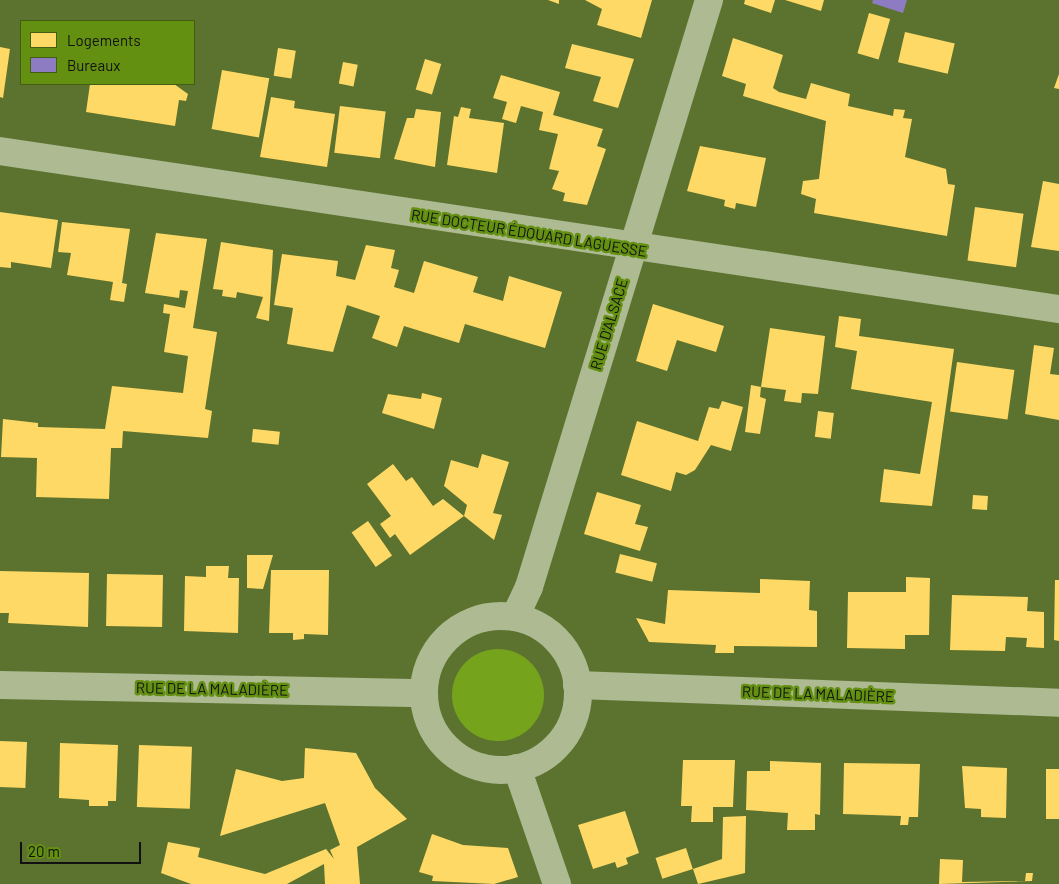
<!DOCTYPE html>
<html>
<head>
<meta charset="utf-8">
<style>
	body { margin:0 }
	#map { position:relative; width:1059px; height:884px; overflow:hidden; background:#5c732f; font-family:Barlow,sans-serif }
	div>[style] { position:absolute }
	[style*='--x'] { left:calc(var(--x)*1px); top:calc(var(--y)*1px); width:calc(var(--w)*1px); rotate:calc(var(--a)*1deg) }
	.green>* { inset:0; background:#76a31c }
	.round { border-radius:50% }
	.homes>* { inset:0; background:#ffd966; transform-origin:0 0 }
	.offices>* { inset:0; background:#8e7cc3 }
	.street>* { height:28px; margin:-14px; padding:0 14px; transform-origin:14px; border-radius:14px; background:#adba92 }
	.street>.ring { margin:-14px; padding:0; box-sizing:content-box; background:none; border:28px solid #adba92; border-radius:50% }
	span { translate:-50% -50%; white-space:nowrap; text-align:center; line-height:1.15; -webkit-text-stroke:5px #649012; paint-order:stroke }
	.street-label { font-size:15px; color:#111 }
	.legend { position:absolute; left:20px; top:20px; width:175px; height:65px; box-sizing:border-box; background:#649012; border:1px solid #435d12; margin:0; padding:6px 9px; list-style:none; font-size:15px; color:#111 }
	.legend li { display:flex; align-items:center; gap:10px; height:25px }
	.legend b { width:25px; border:1px solid #435d12 }
	.scale { position:absolute; left:20px; top:842px; width:121px; height:22px; box-sizing:border-box; border:2px solid #111; border-top:0; padding-left:6px; font-size:15px; line-height:18px; white-space:nowrap; color:#111; -webkit-text-stroke:4px #649012; paint-order:stroke }
</style>
</head>
<body>
<div id="map">
	<div class="green">
		<i class="round" style="left:452px;top:649px;width:92px;height:92px"></i>
	</div>
	<div class="homes">
		<i style="clip-path:polygon(548px 0,559px 0,559px 4px)"></i>
		<i style="clip-path:polygon(585px 0,652px 0,641px 38px,597px 25px,602px 9px)"></i>
		<i style="clip-path:polygon(745px 0,775px 0,771px 13px,744px 4px)"></i>
		<i style="clip-path:polygon(785px 0,824px 0,821px 11px)"></i>
		<i style="left:869px;top:13px;width:22px;height:42px;rotate:16deg"></i>
		<i style="left:905px;top:32px;width:51px;height:31px;rotate:13deg"></i>
		<i style="clip-path:polygon(733px 38px,783px 55px,773px 88px,779px 92px,806px 99px,811px 83px,850px 94px,848px 106px,893px 116px,894px 109px,905px 110px,903px 118px,912px 119px,905px 157px,946px 169px,948px 184px,955px 185px,947px 236px,814px 213px,816px 199px,801px 194px,803px 181px,819px 179px,826px 121px,743px 96px,746px 84px,722px 76px)"></i>
		<i style="clip-path:polygon(572px 44px,634px 59px,618px 108px,593px 101px,601px 77px,565px 68px)"></i>
		<i style="clip-path:polygon(0 47px,10px 49px,3px 98px,0 97px)"></i>
		<i style="left:278px;top:48px;width:18px;height:28px;rotate:9deg"></i>
		<i style="left:425px;top:59px;width:17px;height:32px;rotate:17deg"></i>
		<i style="left:343px;top:62px;width:15px;height:22px;rotate:11deg"></i>
		<i style="left:222px;top:70px;width:48px;height:60px;rotate:10deg"></i>
		<i style="clip-path:polygon(1059px 74px,1059px 89px,1054px 88px)"></i>
		<i style="clip-path:polygon(501px 75px,560px 92px,553px 115px,603px 129px,597px 146px,606px 149px,587px 205px,563px 201px,565px 193px,552px 189px,559px 171px,549px 169px,558px 134px,539px 130px,543px 112px,521px 106px,516px 123px,502px 119px,507px 102px,493px 98px)"></i>
		<i style="clip-path:polygon(90px 84px,174px 84px,188px 94px,186px 101px,179px 100px,175px 126px,86px 112px)"></i>
		<i style="clip-path:polygon(271px 97px,295px 101px,294px 108px,335px 114px,327px 167px,260px 157px)"></i>
		<i style="left:340px;top:106px;width:46px;height:47px;rotate:7deg"></i>
		<i style="clip-path:polygon(461px 107px,471px 109px,469px 118px,504px 123px,497px 173px,447px 165px,454px 116px,458px 117px)"></i>
		<i style="clip-path:polygon(416px 109px,441px 112px,435px 167px,394px 159px,407px 118px,414px 118px)"></i>
		<i style="clip-path:polygon(700px 146px,766px 158px,756px 207px,736px 203px,735px 209px,724px 206px,725px 200px,687px 191px)"></i>
		<i style="clip-path:polygon(1043px 181px,1059px 184px,1059px 251px,1031px 247px)"></i>
		<i style="left:975px;top:207px;width:49px;height:54px;rotate:8deg"></i>
		<i style="clip-path:polygon(0 212px,58px 220px,51px 268px,11px 262px,11px 268px,0 267px)"></i>
		<i style="clip-path:polygon(62px 222px,130px 229px,122px 283px,127px 284px,124px 302px,110px 300px,113px 282px,67px 275px,71px 253px,58px 252px)"></i>
		<i style="clip-path:polygon(156px 233px,207px 239px,193px 328px,217px 332px,205px 409px,212px 411px,208px 438px,123px 431px,122px 448px,111px 448px,109px 499px,36px 497px,37px 458px,1px 457px,3px 419px,38px 423px,38px 427px,105px 429px,112px 386px,183px 393px,188px 356px,164px 352px,170px 314px,163px 313px,164px 304px,185px 308px,188px 291px,180px 290px,179px 298px,145px 293px)"></i>
		<i style="clip-path:polygon(221px 242px,273px 250px,269px 321px,256px 318px,263px 297px,237px 292px,236px 298px,222px 296px,223px 290px,213px 289px)"></i>
		<i style="clip-path:polygon(366px 245px,395px 250px,391px 268px,399px 270px,394px 287px,414px 293px,424px 261px,478px 277px,473px 292px,503px 301px,509px 276px,562px 292px,545px 348px,465px 324px,459px 343px,404px 326px,397px 347px,372px 338px,380px 316px,347px 305px,333px 352px,287px 344px,293px 308px,274px 305px,282px 254px,338px 261px,336px 276px,355px 280px)"></i>
		<i style="clip-path:polygon(653px 304px,724px 326px,716px 352px,677px 340px,667px 371px,636px 361px)"></i>
		<i style="clip-path:polygon(839px 316px,861px 319px,859px 336px,954px 349px,932px 506px,880px 502px,884px 469px,920px 474px,932px 402px,851px 389px,857px 351px,835px 347px)"></i>
		<i style="clip-path:polygon(770px 328px,825px 336px,818px 394px,802px 393px,801px 403px,784px 401px,786px 390px,761px 387px)"></i>
		<i style="clip-path:polygon(1034px 345px,1054px 348px,1050px 374px,1059px 375px,1059px 420px,1025px 414px)"></i>
		<i style="left:957px;top:362px;width:58px;height:50px;rotate:8deg"></i>
		<i style="clip-path:polygon(751px 385px,761px 387px,760px 397px,766px 399px,760px 434px,745px 432px)"></i>
		<i style="clip-path:polygon(422px 393px,442px 398px,434px 429px,382px 413px,388px 394px,421px 399px)"></i>
		<i style="clip-path:polygon(722px 401px,743px 407px,731px 451px,711px 445px,695px 470px,686px 475px,676px 472px,671px 491px,621px 475px,637px 421px,698px 441px,709px 407px,719px 409px)"></i>
		<i style="left:818px;top:411px;width:16px;height:26px;rotate:7deg"></i>
		<i style="left:253px;top:429px;width:27px;height:13px;rotate:6deg"></i>
		<i style="clip-path:polygon(482px 454px,509px 462px,493px 513px,502px 515px,494px 540px,464px 516px,467px 505px,444px 486px,451px 460px,478px 468px)"></i>
		<i style="clip-path:polygon(393px 464px,406px 481px,412px 477px,433px 506px,443px 499px,464px 516px,410px 555px,395px 534px,390px 538px,380px 524px,391px 516px,367px 484px)"></i>
		<i style="clip-path:polygon(597px 492px,641px 505px,635px 524px,648px 527px,640px 551px,584px 534px)"></i>
		<i style="left:973px;top:495px;width:15px;height:14px;rotate:4deg"></i>
		<i style="left:368px;top:521px;width:42px;height:20px;rotate:55deg"></i>
		<i style="left:620px;top:554px;width:38px;height:19px;rotate:14deg"></i>
		<i style="clip-path:polygon(247px 555px,273px 555px,263px 589px,247px 588px)"></i>
		<i style="clip-path:polygon(206px 566px,229px 566px,228px 578px,239px 578px,238px 633px,184px 631px,185px 576px,206px 577px)"></i>
		<i style="clip-path:polygon(271px 570px,329px 570px,328px 635px,304px 634px,304px 639px,293px 640px,293px 633px,269px 633px)"></i>
		<i style="clip-path:polygon(0 571px,89px 573px,88px 627px,8px 623px,9px 613px,0 613px)"></i>
		<i style="left:107px;top:574px;width:56px;height:52px;rotate:1deg"></i>
		<i style="clip-path:polygon(906px 577px,930px 578px,929px 635px,905px 635px,905px 649px,847px 648px,848px 592px,906px 592px)"></i>
		<i style="clip-path:polygon(760px 579px,810px 581px,809px 610px,817px 611px,817px 647px,734px 646px,734px 653px,715px 653px,716px 645px,649px 642px,636px 618px,665px 624px,668px 590px,760px 593px)"></i>
		<i style="clip-path:polygon(1055px 580px,1059px 580px,1059px 641px,1054px 640px)"></i>
		<i style="clip-path:polygon(952px 595px,1028px 597px,1027px 611px,1044px 612px,1044px 648px,1026px 647px,1027px 638px,1006px 637px,1005px 651px,950px 650px)"></i>
		<i style="left:0;top:741px;width:27px;height:46px;rotate:2deg"></i>
		<i style="clip-path:polygon(60px 743px,118px 745px,116px 801px,108px 801px,108px 806px,89px 806px,89px 800px,59px 798px)"></i>
		<i style="left:139px;top:745px;width:53px;height:62px;rotate:2deg"></i>
		<i style="clip-path:polygon(305px 748px,356px 753px,375px 788px,407px 819px,357px 847px,360px 884px,325px 884px,324px 864px,287px 884px,191px 884px,161px 873px,168px 842px,200px 848px,198px 857px,265px 874px,326px 849px,334px 859px,330px 850px,340px 845px,325px 803px,220px 836px,236px 769px,282px 781px,304px 778px)"></i>
		<i style="clip-path:polygon(683px 760px,735px 760px,733px 807px,713px 807px,713px 822px,691px 822px,692px 806px,681px 806px)"></i>
		<i style="clip-path:polygon(770px 761px,821px 763px,820px 815px,815px 814px,815px 830px,787px 830px,788px 813px,746px 810px,747px 771px,770px 771px)"></i>
		<i style="clip-path:polygon(844px 763px,920px 764px,918px 817px,909px 817px,908px 825px,900px 825px,901px 816px,843px 814px)"></i>
		<i style="clip-path:polygon(962px 766px,1007px 768px,1006px 818px,981px 817px,981px 809px,965px 808px)"></i>
		<i style="left:1046px;top:769px;width:13px;height:50px"></i>
		<i style="clip-path:polygon(625px 811px,639px 853px,626px 858px,628px 864px,617px 868px,615px 862px,593px 869px,578px 825px)"></i>
		<i style="clip-path:polygon(746px 816px,745px 873px,698px 884px,693px 869px,722px 859px,723px 817px)"></i>
		<i style="clip-path:polygon(432px 834px,463px 845px,508px 848px,518px 877px,494px 884px,432px 881px,433px 876px,419px 872px)"></i>
		<i style="left:686px;top:848px;width:22px;height:32px;rotate:72deg"></i>
		<i style="clip-path:polygon(940px 859px,963px 860px,962px 882px,1025px 881px,1026px 873px,1033px 873px,1032px 881px,939px 884px)"></i>
	</div>
	<div class="offices">
		<i style="clip-path:polygon(873px 0,907px 0,903px 13px,872px 3px)"></i>
	</div>
	<div class="street">
		<i style="--x:0;--y:151;--w:1071;--a:8.49"></i>
		<i class="ring" style="left:424px;top:616px;width:126px;height:126px"></i>
		<i style="--x:515;--y:617;--w:33;--a:-65"></i>
		<i style="--x:529;--y:587;--w:614;--a:-72.95"></i>
		<i style="--x:0;--y:685;--w:424;--a:1.1"></i>
		<i style="--x:577;--y:685;--w:482;--a:2.1"></i>
		<i style="--x:517;--y:768;--w:123;--a:71"></i>
	</div>
	<div class="street-label">
		<span style="left:529px;top:233px;rotate:9deg">RUE DOCTEUR ÉDOUARD LAGUESSE</span>
		<span style="left:609px;top:324px;rotate:-73deg">RUE D'ALSACE</span>
		<span style="left:212px;top:689px;rotate:1deg">RUE DE LA MALADIÈRE</span>
		<span style="left:818px;top:694px;rotate:2deg">RUE DE LA MALADIÈRE</span>
	</div>
	<ul class="legend">
	<li><b style="height:14px;background:#ffd966"></b>Logements</li>
	<li><b style="height:14px;background:#8e7cc3"></b>Bureaux</li>
	</ul>
	<div class="scale">20 m</div>
</div>
</body>
</html>
